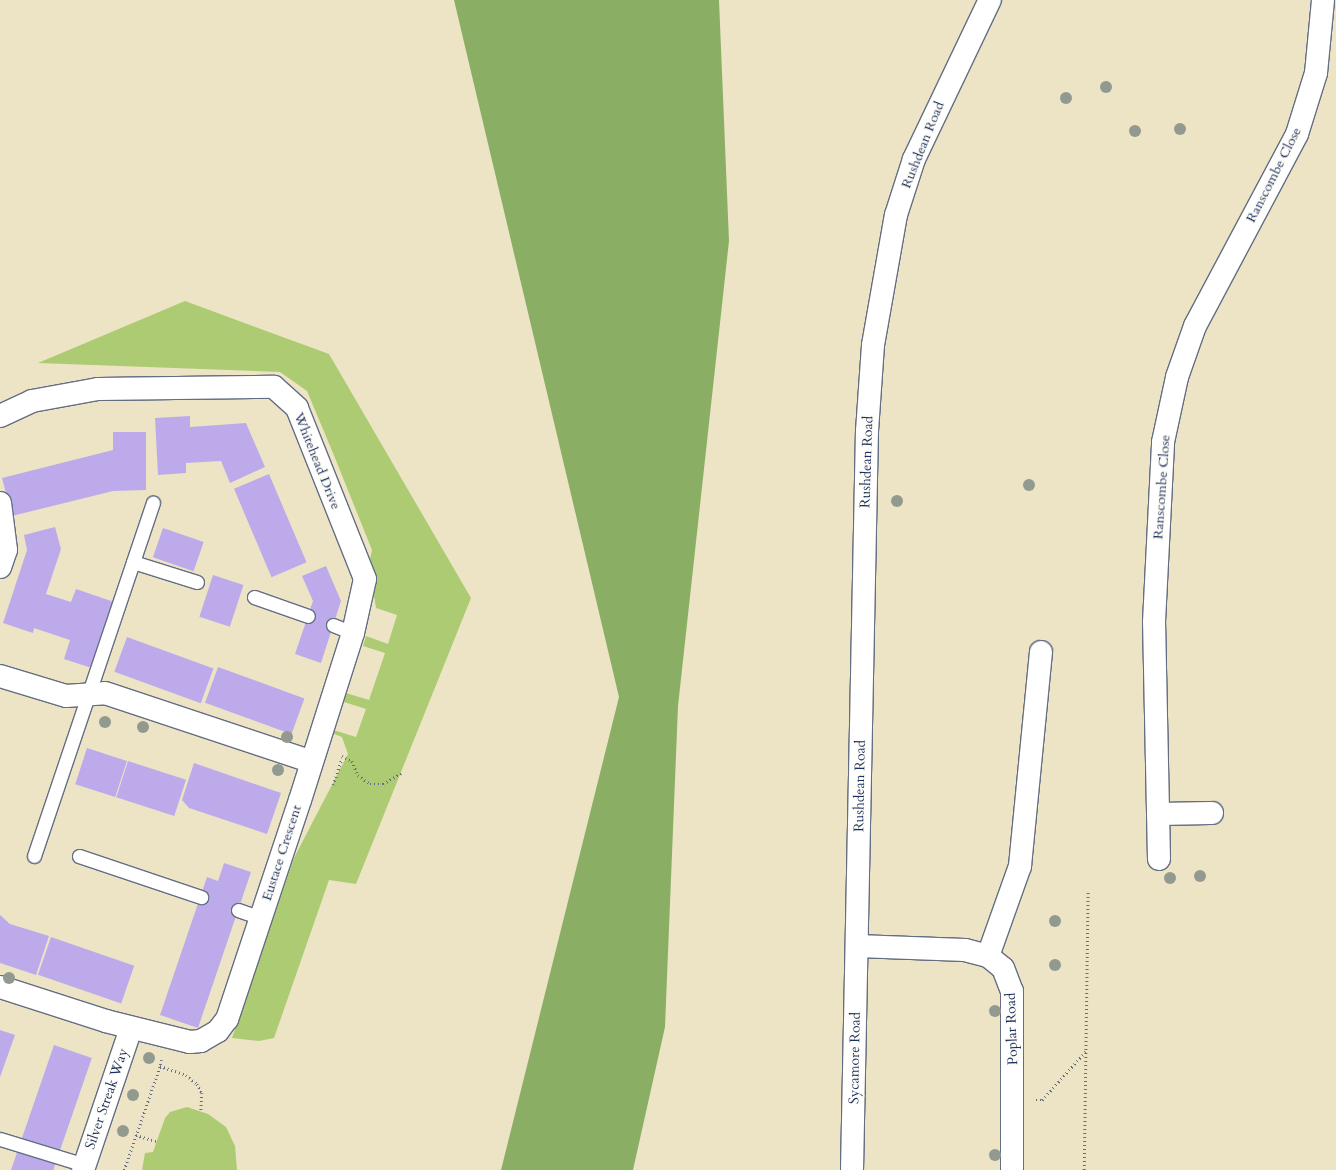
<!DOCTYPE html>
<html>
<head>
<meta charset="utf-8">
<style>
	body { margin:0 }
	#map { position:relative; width:1336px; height:1170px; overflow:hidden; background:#ede4c6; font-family:Cardo,serif }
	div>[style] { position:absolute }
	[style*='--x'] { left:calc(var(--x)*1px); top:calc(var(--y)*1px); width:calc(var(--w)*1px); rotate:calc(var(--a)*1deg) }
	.green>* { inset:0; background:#adcb72 }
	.forest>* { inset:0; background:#8aaf64 }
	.building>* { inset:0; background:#bcaaeb; transform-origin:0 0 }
	.path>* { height:2.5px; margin-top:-1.25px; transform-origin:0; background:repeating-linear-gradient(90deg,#646e82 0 1px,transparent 0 4px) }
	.roads { filter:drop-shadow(1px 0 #646e82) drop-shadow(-1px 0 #646e82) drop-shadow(0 1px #646e82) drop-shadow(0 -1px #646e82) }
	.lane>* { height:13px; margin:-6.5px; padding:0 6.5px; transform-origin:6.5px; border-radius:6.5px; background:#fff }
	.street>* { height:22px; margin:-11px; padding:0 11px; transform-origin:11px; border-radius:11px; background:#fff }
	.trees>* { width:12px; height:12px; margin:-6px; border-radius:50%; background:#929a90 }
	span { translate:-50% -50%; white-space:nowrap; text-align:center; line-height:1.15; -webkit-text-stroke:3.5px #fdfcf7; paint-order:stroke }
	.street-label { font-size:14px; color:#1b2f5e }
</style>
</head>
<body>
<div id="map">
	<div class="green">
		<i style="clip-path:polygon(185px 301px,329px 354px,471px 598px,356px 884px,329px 880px,274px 1038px,259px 1041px,232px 1038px,294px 858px,348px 754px,342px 737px,329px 732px,330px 729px,356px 737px,366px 709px,344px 702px,346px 693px,369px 700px,385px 653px,363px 646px,366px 636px,388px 644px,397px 615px,376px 608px,369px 564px,372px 550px,333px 453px,307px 391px,280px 372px,38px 363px)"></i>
		<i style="clip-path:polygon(187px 1107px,208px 1114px,226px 1127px,235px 1146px,237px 1170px,142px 1170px,145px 1153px,153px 1152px,165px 1118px,170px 1112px)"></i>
	</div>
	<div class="forest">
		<i style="clip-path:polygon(454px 0,719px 0,729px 241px,678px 706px,665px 1027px,633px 1170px,501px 1170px,619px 697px)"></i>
	</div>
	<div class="building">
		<i style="clip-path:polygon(190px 416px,190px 427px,246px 423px,265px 467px,230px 483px,221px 461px,186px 463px,186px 473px,158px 475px,155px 418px)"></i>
		<i style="clip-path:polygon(113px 432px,146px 432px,146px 490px,113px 491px,12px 516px,2px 478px,113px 450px)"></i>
		<i style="left:269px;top:474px;width:96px;height:38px;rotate:67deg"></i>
		<i style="clip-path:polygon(55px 527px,61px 549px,46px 594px,71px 602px,76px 589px,117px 603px,95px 669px,64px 659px,70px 640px,34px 628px,33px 633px,3px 623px,27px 550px,24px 535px)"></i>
		<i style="left:163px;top:528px;width:43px;height:31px;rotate:19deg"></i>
		<i style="clip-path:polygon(326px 566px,341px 601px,321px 663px,295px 654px,313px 601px,302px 576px)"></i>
		<i style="left:213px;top:575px;width:32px;height:44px;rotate:18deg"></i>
		<i style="left:127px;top:637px;width:92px;height:37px;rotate:20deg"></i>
		<i style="left:218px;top:667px;width:92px;height:38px;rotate:20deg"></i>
		<i style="left:87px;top:748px;width:42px;height:38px;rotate:18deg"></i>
		<i style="left:128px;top:761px;width:61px;height:38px;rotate:18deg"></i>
		<i style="clip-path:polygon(194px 763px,281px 793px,267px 834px,189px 808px,182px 800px)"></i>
		<i style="clip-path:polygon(224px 863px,251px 872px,198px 1028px,160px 1015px,207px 877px,218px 881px)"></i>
		<i style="clip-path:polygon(0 915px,10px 924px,49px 936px,36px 975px,0 963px)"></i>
		<i style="left:51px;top:937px;width:88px;height:40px;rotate:19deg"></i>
		<i style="clip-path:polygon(0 1030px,15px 1035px,0 1077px)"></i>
		<i style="left:54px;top:1045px;width:40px;height:133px;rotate:19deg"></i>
	</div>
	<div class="path">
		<i style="--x:342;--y:756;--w:11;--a:27"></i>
		<i style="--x:352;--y:761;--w:15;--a:67"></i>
		<i style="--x:358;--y:775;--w:15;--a:37"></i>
		<i style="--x:370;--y:784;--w:13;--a:0"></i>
		<i style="--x:383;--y:784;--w:21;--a:-31"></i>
		<i style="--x:333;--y:785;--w:28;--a:-72"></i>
		<i style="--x:162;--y:1060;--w:6;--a:108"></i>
		<i style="--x:160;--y:1066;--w:28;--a:19"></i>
		<i style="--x:186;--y:1075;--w:14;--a:39"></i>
		<i style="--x:197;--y:1084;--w:10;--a:61"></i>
		<i style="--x:202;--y:1093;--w:17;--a:93"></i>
		<i style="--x:1036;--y:1100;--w:6;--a:0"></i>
		<i style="--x:1042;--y:1100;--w:66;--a:-48.1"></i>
		<i style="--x:136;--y:1135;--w:21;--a:17"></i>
		<i style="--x:124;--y:1170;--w:110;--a:-70.9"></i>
		<i style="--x:1084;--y:1170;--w:278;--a:-89.2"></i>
	</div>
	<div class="roads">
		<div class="lane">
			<i style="--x:133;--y:562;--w:67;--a:17.4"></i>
			<i style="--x:254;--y:597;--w:57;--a:19.4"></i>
			<i style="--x:333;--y:625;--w:22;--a:22"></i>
			<i style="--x:34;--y:856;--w:373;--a:-71.4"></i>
			<i style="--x:79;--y:856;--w:129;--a:18.6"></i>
			<i style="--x:238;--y:910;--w:24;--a:19"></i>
			<i style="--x:0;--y:1139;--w:89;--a:17"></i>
		</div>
		<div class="street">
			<i style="--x:0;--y:416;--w:35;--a:-25"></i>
			<i style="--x:32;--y:401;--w:67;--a:-10.3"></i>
			<i style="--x:98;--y:389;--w:176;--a:-0.7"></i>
			<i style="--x:274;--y:387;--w:31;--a:42"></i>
			<i style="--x:297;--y:408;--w:184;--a:68.3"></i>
			<i style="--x:365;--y:579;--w:55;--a:102.5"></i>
			<i style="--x:353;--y:633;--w:175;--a:107.6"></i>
			<i style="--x:300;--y:800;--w:231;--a:108.4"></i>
			<i style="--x:227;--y:1019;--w:15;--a:127"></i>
			<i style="--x:218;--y:1031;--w:20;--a:150"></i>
			<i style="--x:201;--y:1041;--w:11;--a:175"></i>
			<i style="--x:190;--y:1042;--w:87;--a:-166"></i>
			<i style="--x:106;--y:1021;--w:111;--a:-162.2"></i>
			<i style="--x:0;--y:503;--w:47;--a:82.7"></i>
			<i style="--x:6;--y:550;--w:18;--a:109"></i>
			<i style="--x:0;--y:676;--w:69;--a:16.9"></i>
			<i style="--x:66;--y:696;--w:39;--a:-4"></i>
			<i style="--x:105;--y:693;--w:216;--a:18.4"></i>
			<i style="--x:1158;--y:814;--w:54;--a:-1.1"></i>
			<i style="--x:1159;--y:859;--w:237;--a:-91.2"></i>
			<i style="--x:1154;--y:622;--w:180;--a:-87.1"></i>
			<i style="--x:1163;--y:442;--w:66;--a:-77.8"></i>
			<i style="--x:1177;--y:377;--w:54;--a:-70.6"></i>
			<i style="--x:1195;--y:326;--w:217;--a:-62"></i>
			<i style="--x:1297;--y:134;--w:64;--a:-72.7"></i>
			<i style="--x:1316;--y:73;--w:73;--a:-84.5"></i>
			<i style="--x:857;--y:946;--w:108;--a:2.1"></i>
			<i style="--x:965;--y:950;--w:24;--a:15"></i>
			<i style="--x:988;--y:956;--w:19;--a:39"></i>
			<i style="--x:1003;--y:968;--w:25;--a:69"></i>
			<i style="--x:1012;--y:991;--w:179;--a:90"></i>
			<i style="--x:988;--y:956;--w:96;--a:-70.4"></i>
			<i style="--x:1020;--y:866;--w:215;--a:-84.4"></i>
			<i style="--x:83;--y:1170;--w:150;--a:-71.3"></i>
			<i style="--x:852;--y:1170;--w:739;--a:-88.84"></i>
			<i style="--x:867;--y:431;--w:86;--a:-86"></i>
			<i style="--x:873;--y:345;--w:132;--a:-80"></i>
			<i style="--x:896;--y:215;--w:59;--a:-72.2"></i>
			<i style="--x:914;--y:159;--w:176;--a:-64.5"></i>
		</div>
	</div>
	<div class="trees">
		<i style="left:1106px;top:87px"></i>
		<i style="left:1066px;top:98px"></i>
		<i style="left:1180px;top:129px"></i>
		<i style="left:1135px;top:131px"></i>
		<i style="left:1029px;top:485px"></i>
		<i style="left:897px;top:501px"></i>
		<i style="left:105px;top:722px"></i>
		<i style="left:143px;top:727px"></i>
		<i style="left:287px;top:737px"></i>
		<i style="left:278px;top:770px"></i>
		<i style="left:1200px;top:876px"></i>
		<i style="left:1170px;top:878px"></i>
		<i style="left:1055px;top:921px"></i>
		<i style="left:1055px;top:965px"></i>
		<i style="left:9px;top:978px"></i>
		<i style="left:995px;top:1011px"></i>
		<i style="left:149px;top:1058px"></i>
		<i style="left:133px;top:1095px"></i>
		<i style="left:123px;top:1131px"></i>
		<i style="left:995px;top:1155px"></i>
	</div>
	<div class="street-label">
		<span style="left:923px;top:145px;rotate:-68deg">Rushdean Road</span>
		<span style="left:1274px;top:175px;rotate:-63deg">Ranscombe Close</span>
		<span style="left:317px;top:461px;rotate:68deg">Whitehead Drive</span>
		<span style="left:867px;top:462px;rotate:-88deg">Rushdean Road</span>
		<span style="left:1162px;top:487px;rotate:-86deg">Ranscombe Close</span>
		<span style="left:860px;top:786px;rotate:-89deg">Rushdean Road</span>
		<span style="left:282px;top:853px;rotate:-72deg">Eustace Crescent</span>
		<span style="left:1012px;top:1029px;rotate:-92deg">Poplar Road</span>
		<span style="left:855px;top:1058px;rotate:-89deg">Sycamore Road</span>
		<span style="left:107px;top:1099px;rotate:-71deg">Silver Streak Way</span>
	</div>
</div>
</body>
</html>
